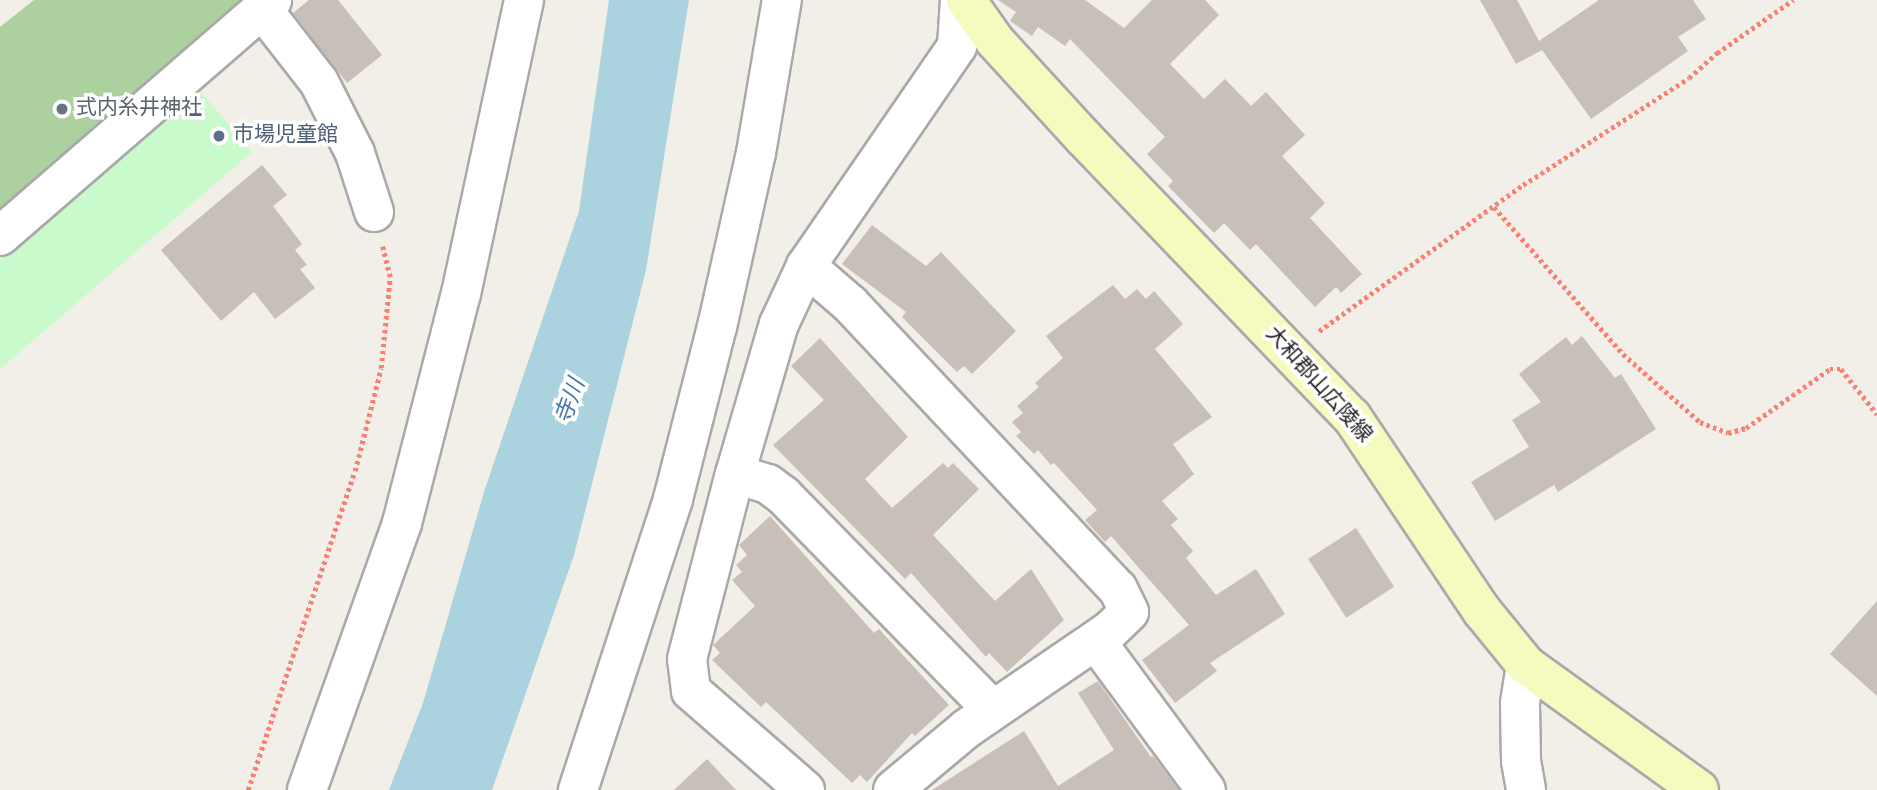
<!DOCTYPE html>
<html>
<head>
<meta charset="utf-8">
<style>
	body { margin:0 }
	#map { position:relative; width:1877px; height:790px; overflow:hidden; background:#f2efe9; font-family:Overpass,"Noto Sans JP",sans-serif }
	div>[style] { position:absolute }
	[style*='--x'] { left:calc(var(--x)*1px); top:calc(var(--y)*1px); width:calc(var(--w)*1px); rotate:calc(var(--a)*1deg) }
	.forest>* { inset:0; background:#add19e }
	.park>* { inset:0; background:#c8facc }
	.water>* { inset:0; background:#aad3df }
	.building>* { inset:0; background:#c7bfb8; transform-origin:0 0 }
	.path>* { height:4.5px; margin-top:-2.25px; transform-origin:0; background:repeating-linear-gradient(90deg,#fa8072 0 3.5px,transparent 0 7px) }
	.roads { filter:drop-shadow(2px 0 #a9a9a9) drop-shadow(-2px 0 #a9a9a9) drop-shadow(0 2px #a9a9a9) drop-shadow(0 -2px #a9a9a9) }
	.street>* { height:38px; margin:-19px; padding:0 19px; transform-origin:19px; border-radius:19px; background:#fff }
	.secondary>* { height:38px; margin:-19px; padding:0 19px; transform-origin:19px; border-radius:19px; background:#f7fabf }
	.dots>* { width:19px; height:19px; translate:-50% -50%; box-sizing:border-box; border:4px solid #fff; border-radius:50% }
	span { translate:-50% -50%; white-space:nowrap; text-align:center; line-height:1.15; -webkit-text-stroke:7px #fff; paint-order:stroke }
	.worship-label { font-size:21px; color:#5b616d }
	.left { translate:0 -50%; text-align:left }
	.service-label { font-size:21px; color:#4e5e75 }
	.street-label { font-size:21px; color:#222 }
	.water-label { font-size:23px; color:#4a7aab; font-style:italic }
</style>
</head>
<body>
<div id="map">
	<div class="forest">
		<i style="clip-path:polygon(34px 0,248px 0,0 218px,0 27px)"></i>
	</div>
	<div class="park">
		<i style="clip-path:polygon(195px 85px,252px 152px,0 369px,0 253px)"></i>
	</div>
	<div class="water">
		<i style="clip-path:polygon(609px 0,689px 0,646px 270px,574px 555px,492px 790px,389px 790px,423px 703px,484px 492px,579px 211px)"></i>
	</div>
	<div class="building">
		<i style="clip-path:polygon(309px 0,338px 0,382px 55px,347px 83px,293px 13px)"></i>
		<i style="clip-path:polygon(998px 0,1085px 0,1124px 28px,1152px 0,1205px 0,1219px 15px,1170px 64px,1204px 99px,1225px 79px,1251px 106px,1266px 92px,1305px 135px,1282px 156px,1325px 203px,1310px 218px,1362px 274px,1341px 293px,1336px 287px,1315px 307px,1256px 244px,1250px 250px,1224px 223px,1214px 233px,1168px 186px,1173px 181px,1147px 154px,1165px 137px,1070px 39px,1065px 46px,1038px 27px,1032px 36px,1010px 21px,1016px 12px)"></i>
		<i style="clip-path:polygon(1480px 0,1517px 0,1539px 41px,1599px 0,1693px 0,1706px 19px,1678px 37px,1688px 51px,1591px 119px,1542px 50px,1516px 64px)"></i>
		<i style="clip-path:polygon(262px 165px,287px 195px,273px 206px,302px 244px,295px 250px,307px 265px,300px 269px,315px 288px,275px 319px,254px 292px,221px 321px,161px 250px)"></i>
		<i style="clip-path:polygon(872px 225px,926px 266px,941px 252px,1016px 331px,972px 374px,964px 366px,957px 372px,902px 317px,906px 312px,842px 264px)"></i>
		<i style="clip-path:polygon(1113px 285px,1125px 299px,1137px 289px,1146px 299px,1154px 291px,1183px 324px,1155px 349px,1212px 417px,1173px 444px,1194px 474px,1162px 501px,1178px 519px,1171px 525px,1193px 551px,1186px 558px,1216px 595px,1256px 569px,1285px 614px,1210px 663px,1217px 671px,1175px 703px,1142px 660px,1189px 625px,1111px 536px,1105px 542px,1085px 520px,1097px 510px,1054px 463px,1051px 465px,1038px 450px,1034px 454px,1016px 436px,1021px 432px,1012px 422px,1023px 413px,1017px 406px,1039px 387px,1035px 383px,1063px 358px,1046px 336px)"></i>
		<i style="clip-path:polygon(1582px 336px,1615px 378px,1621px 374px,1656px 429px,1558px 492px,1554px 485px,1495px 521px,1471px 482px,1529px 447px,1512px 420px,1541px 402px,1519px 374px,1566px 337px,1572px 345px)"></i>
		<i style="clip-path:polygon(820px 338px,908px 437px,865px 479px,892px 508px,943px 463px,948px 468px,953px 463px,979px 489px,933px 535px,995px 601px,1031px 569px,1064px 620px,1007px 672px,989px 653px,986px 657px,911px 573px,905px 579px,773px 445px,824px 400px,791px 366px)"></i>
		<i style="clip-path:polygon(770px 516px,874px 633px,879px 629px,949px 705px,915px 736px,912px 733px,867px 782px,860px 775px,852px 783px,766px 702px,761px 707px,712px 660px,720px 653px,713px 645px,755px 606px,732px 580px,742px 572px,736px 565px,747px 555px,739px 545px)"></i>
		<i style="left:1356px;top:528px;width:70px;height:57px;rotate:57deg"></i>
		<i style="clip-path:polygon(1877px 601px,1877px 696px,1830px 654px)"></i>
		<i style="clip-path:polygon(1098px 681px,1151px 757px,1153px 756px,1179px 790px,932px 790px,1024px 731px,1058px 786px,1114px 750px,1078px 693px)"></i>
		<i style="clip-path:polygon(707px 759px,736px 790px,674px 790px)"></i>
	</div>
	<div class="path">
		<i style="--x:1494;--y:207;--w:196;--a:48.7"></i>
		<i style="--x:1623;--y:354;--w:103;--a:41.4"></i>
		<i style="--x:1700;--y:422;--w:30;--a:21"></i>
		<i style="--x:1728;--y:433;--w:19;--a:-16"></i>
		<i style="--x:1746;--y:428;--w:103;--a:-35.1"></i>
		<i style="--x:1830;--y:369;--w:11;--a:0"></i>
		<i style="--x:1841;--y:369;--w:58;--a:51.3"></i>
		<i style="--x:1319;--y:331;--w:251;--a:-35.6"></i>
		<i style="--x:1523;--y:185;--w:197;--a:-32.8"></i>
		<i style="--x:1689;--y:78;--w:38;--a:-42"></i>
		<i style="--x:1717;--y:53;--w:93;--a:-34.9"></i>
		<i style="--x:248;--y:790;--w:336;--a:-71.5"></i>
		<i style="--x:355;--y:471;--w:106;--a:-75.8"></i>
		<i style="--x:381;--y:368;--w:91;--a:-84.4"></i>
		<i style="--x:390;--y:277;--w:32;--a:-104"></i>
	</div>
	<div class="roads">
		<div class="street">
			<i style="--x:263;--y:10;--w:91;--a:52.1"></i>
			<i style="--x:319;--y:82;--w:80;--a:63.1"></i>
			<i style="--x:355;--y:153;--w:62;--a:72.1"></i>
			<i style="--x:0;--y:236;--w:360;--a:-40.9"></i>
			<i style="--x:806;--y:266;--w:58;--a:40.8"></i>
			<i style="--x:850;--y:304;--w:391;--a:46.8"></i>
			<i style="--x:1118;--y:589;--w:25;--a:64"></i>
			<i style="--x:1129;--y:612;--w:28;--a:136"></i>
			<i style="--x:1109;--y:631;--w:173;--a:145.6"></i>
			<i style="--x:966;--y:729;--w:95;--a:140.1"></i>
			<i style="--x:735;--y:474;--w:34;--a:17"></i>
			<i style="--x:768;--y:484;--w:20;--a:37"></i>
			<i style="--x:784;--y:496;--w:298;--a:45.7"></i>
			<i style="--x:1096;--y:641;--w:185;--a:53.6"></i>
			<i style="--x:1526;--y:665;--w:39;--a:99"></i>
			<i style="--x:1520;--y:704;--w:57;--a:89"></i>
			<i style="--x:1521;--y:761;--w:29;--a:80"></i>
			<i style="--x:307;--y:790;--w:283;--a:-70.4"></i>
			<i style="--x:402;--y:523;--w:236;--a:-75.6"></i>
			<i style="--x:461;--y:294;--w:301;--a:-77.9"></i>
			<i style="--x:578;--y:790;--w:306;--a:-71.9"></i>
			<i style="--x:673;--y:499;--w:178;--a:-75.7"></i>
			<i style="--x:717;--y:327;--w:178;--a:-77.4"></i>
			<i style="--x:756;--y:153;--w:155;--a:-80.4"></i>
			<i style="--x:805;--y:790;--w:151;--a:-139"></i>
			<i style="--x:691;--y:691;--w:32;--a:-97"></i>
			<i style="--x:687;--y:659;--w:191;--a:-75.5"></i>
			<i style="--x:735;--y:474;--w:156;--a:-73.7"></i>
			<i style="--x:779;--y:324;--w:64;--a:-65"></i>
			<i style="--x:806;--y:266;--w:267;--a:-55.5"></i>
			<i style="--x:957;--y:46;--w:46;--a:-86.3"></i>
		</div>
		<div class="secondary">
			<i style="--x:966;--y:0;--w:50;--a:54.7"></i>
			<i style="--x:995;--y:41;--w:132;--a:47.5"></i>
			<i style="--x:1084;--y:138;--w:387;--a:46.2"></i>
			<i style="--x:1352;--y:417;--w:234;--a:56.2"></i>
			<i style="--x:1482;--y:611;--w:70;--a:50.8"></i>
			<i style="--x:1526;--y:665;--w:213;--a:35.8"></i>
		</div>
	</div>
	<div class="dots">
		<i style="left:62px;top:109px;background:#6b7280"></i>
		<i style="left:219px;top:136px;background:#5c6f8a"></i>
	</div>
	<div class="worship-label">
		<span class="left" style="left:76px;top:109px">式内糸井神社</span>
	</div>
	<div class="service-label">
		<span class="left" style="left:233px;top:136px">市場児童館</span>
	</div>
	<div class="street-label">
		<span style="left:1318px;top:385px;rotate:48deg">大和郡山広陵線</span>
	</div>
	<div class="water-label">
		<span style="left:572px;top:402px;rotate:-70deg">寺川</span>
	</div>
</div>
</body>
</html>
